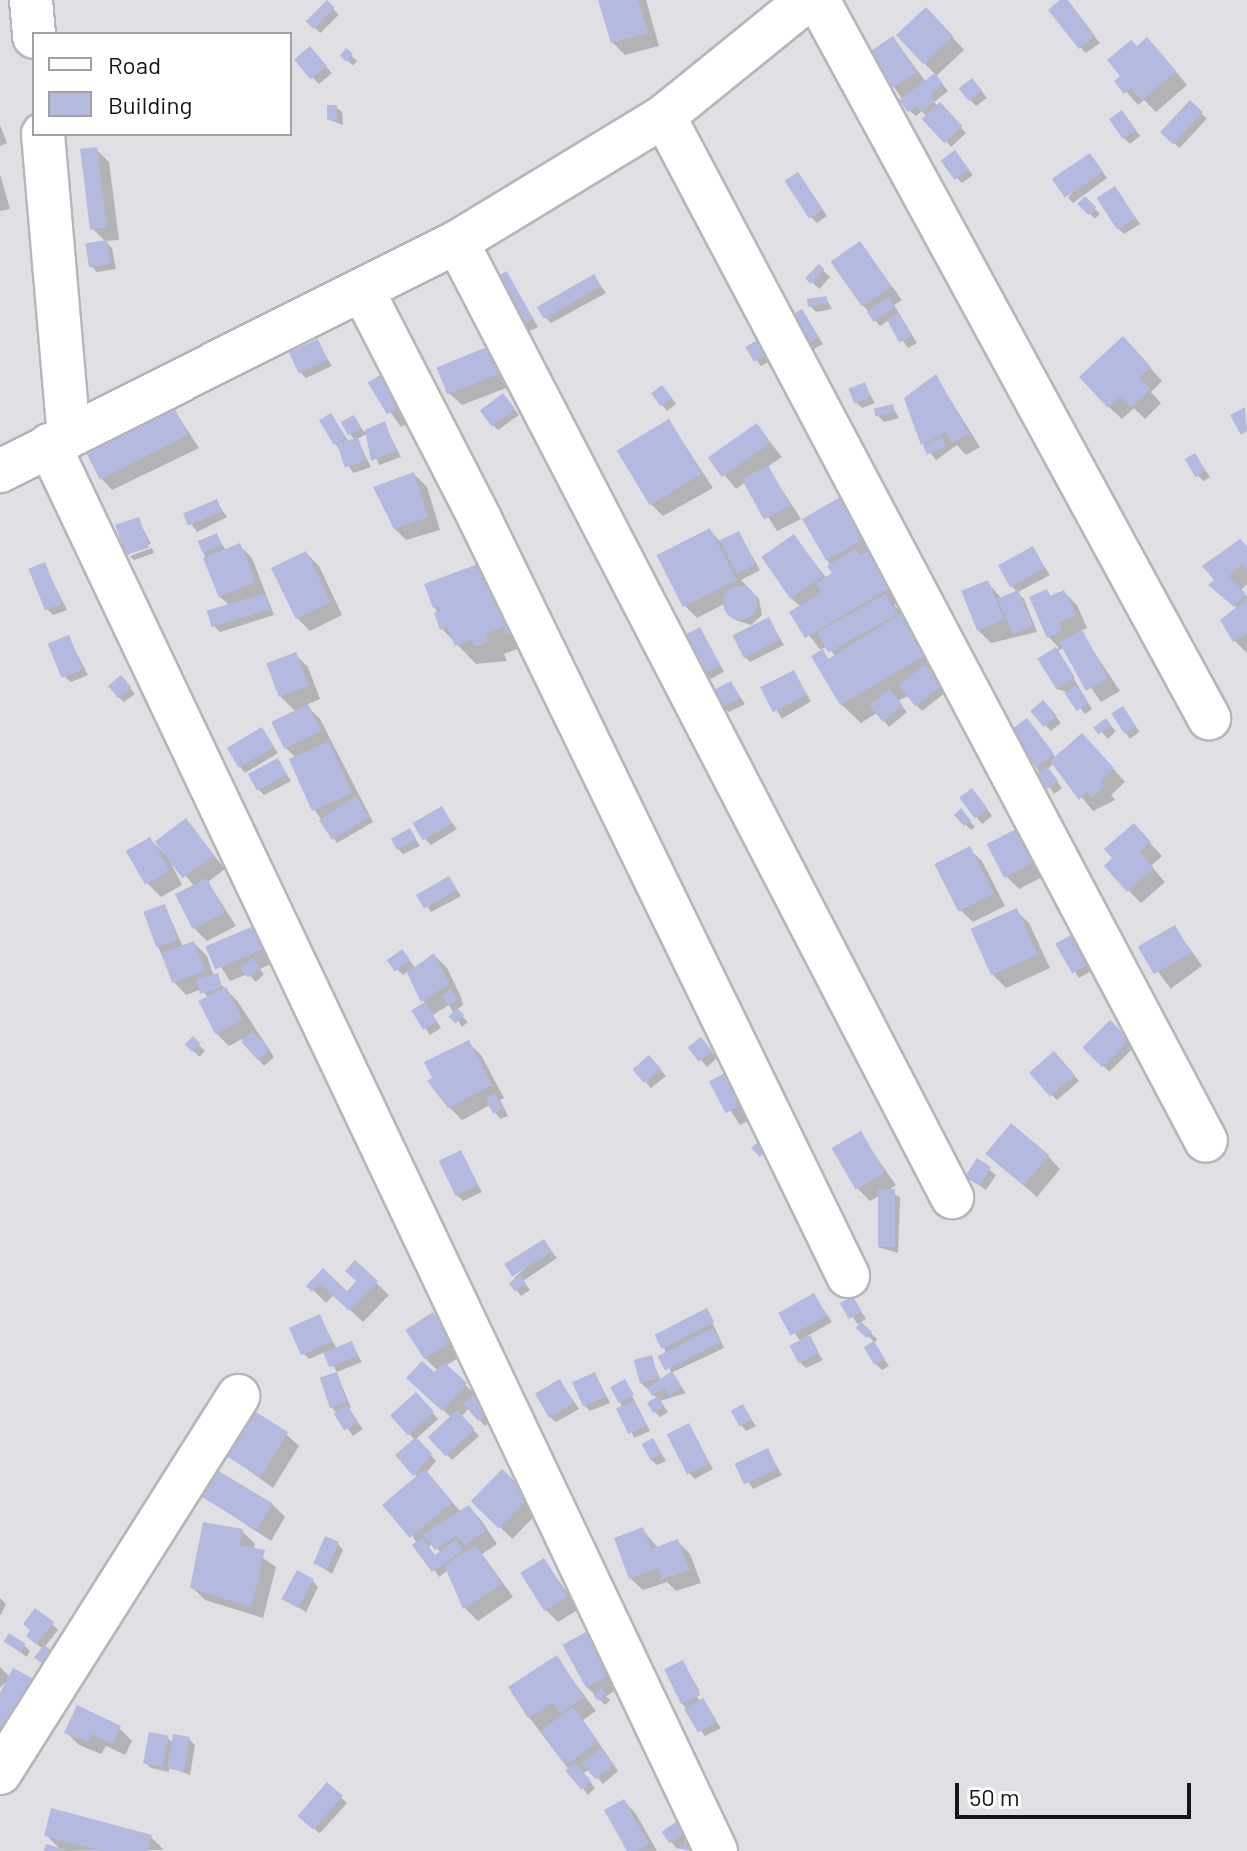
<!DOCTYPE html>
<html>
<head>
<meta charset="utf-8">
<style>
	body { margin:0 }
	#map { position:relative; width:1247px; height:1851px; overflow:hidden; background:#e0e0e4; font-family:Barlow,sans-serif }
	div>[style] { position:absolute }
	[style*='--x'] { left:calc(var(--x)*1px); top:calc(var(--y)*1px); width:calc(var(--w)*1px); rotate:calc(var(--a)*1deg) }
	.shadow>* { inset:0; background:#0003; transform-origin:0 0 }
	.building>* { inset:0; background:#b3b9df; transform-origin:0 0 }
	.round { border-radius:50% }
	.roads { filter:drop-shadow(2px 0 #b5b6ba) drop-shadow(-2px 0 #b5b6ba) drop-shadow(0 2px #b5b6ba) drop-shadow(0 -2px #b5b6ba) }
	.minor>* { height:42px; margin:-21px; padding:0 21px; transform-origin:21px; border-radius:21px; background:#fff }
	span { translate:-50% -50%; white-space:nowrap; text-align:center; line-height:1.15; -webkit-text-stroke:8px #fff; paint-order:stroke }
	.legend { position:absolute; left:32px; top:32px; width:260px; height:104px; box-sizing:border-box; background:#fff; border:2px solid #a1a1a2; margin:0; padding:10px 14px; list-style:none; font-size:24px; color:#141516 }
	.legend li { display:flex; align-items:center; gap:16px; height:40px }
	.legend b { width:40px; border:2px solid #a1a1a2 }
	.scale { position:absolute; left:955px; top:1783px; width:236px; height:36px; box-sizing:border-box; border:4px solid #141516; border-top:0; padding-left:10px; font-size:24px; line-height:28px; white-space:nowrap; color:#141516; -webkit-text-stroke:6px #fff; paint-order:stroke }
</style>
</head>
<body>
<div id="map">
	<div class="shadow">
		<i style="clip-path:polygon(600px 0,646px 0,659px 46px,625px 55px,612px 42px)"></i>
		<i style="clip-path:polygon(1063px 0,1100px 43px,1086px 53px,1080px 47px)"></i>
		<i style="left:326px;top:2px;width:18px;height:26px;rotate:45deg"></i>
		<i style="clip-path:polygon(939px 22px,964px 50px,936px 76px,948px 91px,934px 102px,966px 133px,951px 147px,922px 111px,916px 116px,910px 111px,894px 87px,893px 38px,926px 82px,936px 75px,924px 63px)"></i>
		<i style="clip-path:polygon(1137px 48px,1160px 52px,1187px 85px,1156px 112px,1144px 100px,1138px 105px,1117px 81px)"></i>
		<i style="left:346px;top:51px;width:15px;height:6px;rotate:42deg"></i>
		<i style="clip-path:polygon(315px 54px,332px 73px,319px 84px,313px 78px)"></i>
		<i style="clip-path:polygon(978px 86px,987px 98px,976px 106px,970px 100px)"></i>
		<i style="left:1190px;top:103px;width:23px;height:40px;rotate:43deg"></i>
		<i style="clip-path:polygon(336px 107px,342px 112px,343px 125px,330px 120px)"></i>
		<i style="clip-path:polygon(1127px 119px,1140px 136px,1130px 144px,1124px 138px)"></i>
		<i style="clip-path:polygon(0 125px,7px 143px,0 146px)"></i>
		<i style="clip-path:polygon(96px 149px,109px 162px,119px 240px,105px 241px,112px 248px,116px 269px,97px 272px,91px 266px,106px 242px,92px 228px)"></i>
		<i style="clip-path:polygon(960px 159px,973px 175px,962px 183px,956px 177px)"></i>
		<i style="clip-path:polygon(1096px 162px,1107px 178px,1073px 203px,1068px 198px)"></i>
		<i style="clip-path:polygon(0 174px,10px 209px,0 211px)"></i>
		<i style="clip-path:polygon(803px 180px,827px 216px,817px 223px,811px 217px)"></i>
		<i style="clip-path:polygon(1115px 189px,1140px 224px,1124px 234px,1119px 229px)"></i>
		<i style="left:1085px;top:199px;width:21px;height:7px;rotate:45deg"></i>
		<i style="clip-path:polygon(860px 243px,902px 300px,894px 305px,917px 343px,908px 348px,889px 320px,880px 326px,863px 305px)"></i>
		<i style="left:819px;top:267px;width:15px;height:16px;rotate:42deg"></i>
		<i style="clip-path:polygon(507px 273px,538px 327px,527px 332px,521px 326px)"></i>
		<i style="clip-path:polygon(594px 277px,606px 293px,551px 323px,545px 317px,539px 307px)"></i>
		<i style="clip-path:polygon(826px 298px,832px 309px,816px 312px,810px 306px)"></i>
		<i style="clip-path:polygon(802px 311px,823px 344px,810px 351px,804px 346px)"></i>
		<i style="clip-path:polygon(317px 342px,332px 366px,306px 378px,300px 372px)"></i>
		<i style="clip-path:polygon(748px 348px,765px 348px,772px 360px,761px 366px)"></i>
		<i style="clip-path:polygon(1136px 352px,1162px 381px,1151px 392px,1161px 403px,1145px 419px,1134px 408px,1122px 419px,1109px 407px)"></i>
		<i style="clip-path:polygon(504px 360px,514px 385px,462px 405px,449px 393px)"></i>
		<i style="clip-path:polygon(936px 377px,980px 447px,966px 455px,957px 445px,936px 460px,923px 444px)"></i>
		<i style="clip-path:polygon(370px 383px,427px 411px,401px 427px)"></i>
		<i style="clip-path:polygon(864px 384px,875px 403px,862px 408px,856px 402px)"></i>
		<i style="clip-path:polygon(668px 393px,676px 404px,667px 411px,653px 394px)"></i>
		<i style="clip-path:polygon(503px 395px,519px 415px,498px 430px,492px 424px)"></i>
		<i style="clip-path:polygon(892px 406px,899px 418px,884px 422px,878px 416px)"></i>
		<i style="clip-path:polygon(175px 411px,199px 448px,112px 490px,100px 477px)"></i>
		<i style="clip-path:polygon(331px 415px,349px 442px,355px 440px,350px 434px,354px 417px,364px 432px,384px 424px,401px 457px,379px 465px,367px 434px,357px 439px,371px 467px,353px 473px,335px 443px)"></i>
		<i style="clip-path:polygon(669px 421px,713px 488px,663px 516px,651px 504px)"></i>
		<i style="clip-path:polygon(757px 426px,782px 457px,767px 467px,801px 519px,777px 531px,746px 482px,736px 489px,711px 458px)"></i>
		<i style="clip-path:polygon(1195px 455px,1210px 477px,1204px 481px,1198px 476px)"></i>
		<i style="clip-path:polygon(414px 474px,427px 487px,440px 530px,406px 540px,393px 527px,376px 488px)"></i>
		<i style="clip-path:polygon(evenodd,842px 498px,907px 598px,894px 605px,954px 669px,936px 679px,946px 692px,922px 711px,908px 696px,898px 701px,907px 712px,889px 727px,877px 713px,861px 723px,841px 704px,822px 652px,792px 613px,801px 607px,791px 598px,794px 536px,827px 579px,835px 574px,805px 519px,842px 498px,827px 646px,836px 657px,830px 660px,820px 650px,827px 646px)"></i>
		<i style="clip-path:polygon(216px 502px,227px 517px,197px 532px,186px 517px)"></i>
		<i style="clip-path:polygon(138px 519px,151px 544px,129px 552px)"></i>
		<i style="clip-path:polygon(709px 530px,721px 542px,739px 533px,760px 570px,741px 580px,759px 599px,762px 615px,751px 625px,735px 620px,726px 603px,697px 618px,684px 605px)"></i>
		<i style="clip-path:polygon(216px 535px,226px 550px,239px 545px,252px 558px,274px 615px,220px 632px,214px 626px,230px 606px,219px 596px,203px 551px)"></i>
		<i style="clip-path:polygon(152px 548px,154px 553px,134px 560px,130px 556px)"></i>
		<i style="clip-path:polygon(1247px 548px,1247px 584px,1241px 590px,1247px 597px,1247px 653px,1235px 641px,1239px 610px,1211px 585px)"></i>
		<i style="clip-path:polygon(1032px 549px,1050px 575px,1018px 592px,1012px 587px)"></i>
		<i style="clip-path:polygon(306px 553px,319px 566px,342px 615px,310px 631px,297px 618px)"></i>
		<i style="clip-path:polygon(493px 560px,522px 647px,504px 654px,507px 661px,476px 664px,442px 629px,435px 607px)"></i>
		<i style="clip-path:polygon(44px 564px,67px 610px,53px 615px,47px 609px)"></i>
		<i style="clip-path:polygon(988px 583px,1002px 599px,1018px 593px,1024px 599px,1037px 632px,991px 643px,978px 630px)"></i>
		<i style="clip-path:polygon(1046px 591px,1053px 598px,1064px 592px,1077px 605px,1087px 628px,1080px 631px,1120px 691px,1101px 702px,1064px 648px,1057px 651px,1092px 709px,1085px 714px,1067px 692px,1057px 689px,1039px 659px,1059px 648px,1049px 637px)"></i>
		<i style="clip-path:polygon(769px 619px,784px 645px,750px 662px,744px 656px)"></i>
		<i style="left:700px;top:630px;width:48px;height:20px;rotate:60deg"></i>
		<i style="clip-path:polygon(68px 637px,88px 675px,71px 682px,65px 677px)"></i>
		<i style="clip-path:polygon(295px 654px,308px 667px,320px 699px,306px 705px,320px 719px,373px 822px,337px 843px,314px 809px,296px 758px,286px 748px,296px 712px,281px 697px)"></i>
		<i style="left:794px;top:673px;width:33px;height:34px;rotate:59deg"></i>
		<i style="clip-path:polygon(126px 683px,135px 694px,124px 702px,118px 697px)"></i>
		<i style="clip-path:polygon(731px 683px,745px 704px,729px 712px,723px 707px)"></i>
		<i style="clip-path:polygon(1049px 708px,1061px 723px,1051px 731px,1046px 726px)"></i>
		<i style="left:1123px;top:708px;width:29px;height:12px;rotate:55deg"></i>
		<i style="left:1106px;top:721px;width:14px;height:11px;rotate:45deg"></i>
		<i style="clip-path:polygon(1033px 726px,1056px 758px,1095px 748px,1125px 782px,1111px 795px,1115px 800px,1093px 811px,1054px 764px,1047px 769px,1062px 788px,1054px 794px,1012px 731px)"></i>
		<i style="clip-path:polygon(261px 729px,278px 753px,245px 773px,240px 767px)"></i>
		<i style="clip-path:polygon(278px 760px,291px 781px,264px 795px,258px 789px)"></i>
		<i style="clip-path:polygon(978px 796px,992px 816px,982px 824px,962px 798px)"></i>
		<i style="clip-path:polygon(441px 809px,457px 829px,431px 845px,425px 839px)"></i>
		<i style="clip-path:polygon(956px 815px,966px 817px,975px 827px,971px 830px)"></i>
		<i style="clip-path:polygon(185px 820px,225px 869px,208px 882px,236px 926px,207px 941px,194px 928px,195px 887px,165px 851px,182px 885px,161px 897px,148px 884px,150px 839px,163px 852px)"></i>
		<i style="clip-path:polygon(1025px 827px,1054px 871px,1019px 889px,1006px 876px)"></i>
		<i style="clip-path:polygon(410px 830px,420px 846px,403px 854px,397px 848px)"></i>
		<i style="clip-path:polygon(1146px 839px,1162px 856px,1151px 866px,1165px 882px,1141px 903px,1128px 890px,1115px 858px)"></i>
		<i style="clip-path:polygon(969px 849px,982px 861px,1005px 906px,973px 922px,960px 910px)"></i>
		<i style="clip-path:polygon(449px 878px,461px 896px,431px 912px,418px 894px)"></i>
		<i style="clip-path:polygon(165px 906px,183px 947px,194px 943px,207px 956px,214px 977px,238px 1002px,274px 1057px,264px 1066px,242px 1039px,229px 1046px,216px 1033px,201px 1002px,208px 998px,202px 989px,186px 995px,174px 982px,158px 947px)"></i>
		<i style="clip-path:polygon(1016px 911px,1029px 923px,1050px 968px,1006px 988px,993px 975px)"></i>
		<i style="clip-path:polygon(256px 927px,277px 961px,260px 969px,264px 974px,256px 982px,248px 974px,230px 981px,208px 947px)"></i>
		<i style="left:1174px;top:927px;width:48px;height:39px;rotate:54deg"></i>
		<i style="clip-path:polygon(1058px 944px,1104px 964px,1079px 978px)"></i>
		<i style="clip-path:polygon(434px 955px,447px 968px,461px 997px,463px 1005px,456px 1010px,468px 1022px,462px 1027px,449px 1005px,433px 1015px,441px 1028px,430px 1035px,414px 1011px,425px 1004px,408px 971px,403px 975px,397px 969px,408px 958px,416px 969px)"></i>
		<i style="left:1110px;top:1023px;width:34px;height:35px;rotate:45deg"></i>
		<i style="left:193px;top:1039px;width:17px;height:8px;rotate:45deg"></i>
		<i style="clip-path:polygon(468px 1042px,481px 1055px,504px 1098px,500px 1100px,508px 1116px,500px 1119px,490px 1105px,462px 1120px,449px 1107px)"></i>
		<i style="clip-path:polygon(707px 1046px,717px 1058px,707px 1067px,691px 1048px)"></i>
		<i style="clip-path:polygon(1060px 1060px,1079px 1081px,1057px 1100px,1051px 1094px)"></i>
		<i style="clip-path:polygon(655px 1063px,666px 1076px,651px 1088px,646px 1083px)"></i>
		<i style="clip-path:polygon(712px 1082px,767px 1111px,740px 1125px)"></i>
		<i style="clip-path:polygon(860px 1134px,896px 1185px,887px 1191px,900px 1197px,898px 1253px,878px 1247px,880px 1195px,870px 1201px,857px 1188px)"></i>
		<i style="clip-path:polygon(460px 1152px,482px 1192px,463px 1201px,457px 1195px)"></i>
		<i style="clip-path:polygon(988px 1154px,1048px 1156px,1060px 1169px,1037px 1197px)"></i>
		<i style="clip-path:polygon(977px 1160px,996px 1175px,986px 1190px,973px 1181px)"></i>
		<i style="clip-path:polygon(549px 1248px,557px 1258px,523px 1281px,530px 1290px,521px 1296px,512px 1284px,515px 1277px)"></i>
		<i style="clip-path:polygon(355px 1263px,389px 1295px,363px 1322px,334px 1295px,326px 1303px,309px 1286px,323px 1271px,347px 1294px,358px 1282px)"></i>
		<i style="clip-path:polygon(814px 1295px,832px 1322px,807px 1336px,823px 1360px,806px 1368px,800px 1362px,801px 1342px,781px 1313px)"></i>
		<i style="left:852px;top:1298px;width:25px;height:10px;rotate:56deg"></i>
		<i style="clip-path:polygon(707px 1311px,724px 1348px,671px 1373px,664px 1347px)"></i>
		<i style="clip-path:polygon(432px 1315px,463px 1355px,445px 1366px,476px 1395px,505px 1408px,485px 1426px,469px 1408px,461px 1417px,479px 1436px,452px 1460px,431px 1438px,452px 1418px,422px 1391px,438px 1371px,425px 1358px)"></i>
		<i style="clip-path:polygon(319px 1316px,337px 1349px,351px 1344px,362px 1362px,337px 1372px,325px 1352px,309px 1359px,303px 1353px)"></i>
		<i style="left:862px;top:1325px;width:21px;height:4px;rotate:43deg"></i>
		<i style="clip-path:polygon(873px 1343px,889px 1366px,882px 1370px,876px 1364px)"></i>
		<i style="clip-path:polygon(651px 1357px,661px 1381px,672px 1374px,686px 1393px,660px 1401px,668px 1412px,660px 1417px,654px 1411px,658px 1399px,640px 1382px)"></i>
		<i style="clip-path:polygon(337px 1374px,351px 1408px,347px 1409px,363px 1429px,353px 1436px,331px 1406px)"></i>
		<i style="clip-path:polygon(595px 1374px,610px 1403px,590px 1411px,584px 1405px)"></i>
		<i style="clip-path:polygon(560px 1381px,579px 1409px,556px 1422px,550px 1417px)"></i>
		<i style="clip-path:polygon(625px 1382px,650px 1431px,634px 1438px,620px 1402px)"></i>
		<i style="clip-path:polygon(evenodd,416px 1394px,438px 1419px,416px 1439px,436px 1461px,426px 1473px,461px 1512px,469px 1507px,481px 1520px,497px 1544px,482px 1554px,513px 1597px,478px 1621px,465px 1608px,448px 1570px,439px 1577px,413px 1537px,418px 1478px,398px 1456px,415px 1440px,392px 1416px,416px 1394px,432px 1543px,441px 1553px,436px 1557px,429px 1547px,432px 1543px)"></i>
		<i style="clip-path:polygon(742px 1406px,756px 1426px,746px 1431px,741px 1425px)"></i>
		<i style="clip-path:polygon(688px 1425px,713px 1469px,695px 1479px,689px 1473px)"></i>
		<i style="clip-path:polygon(286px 1434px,299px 1446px,273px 1488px,225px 1453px)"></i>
		<i style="clip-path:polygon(653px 1440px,666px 1461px,657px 1465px,651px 1460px)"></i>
		<i style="clip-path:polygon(768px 1451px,782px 1475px,753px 1489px,738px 1465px)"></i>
		<i style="left:502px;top:1472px;width:54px;height:41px;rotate:44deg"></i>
		<i style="clip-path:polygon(204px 1497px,272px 1504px,285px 1517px,271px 1541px)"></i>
		<i style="clip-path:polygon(643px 1530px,658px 1548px,677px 1541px,690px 1554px,701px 1583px,676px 1591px,667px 1582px,643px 1590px,630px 1578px)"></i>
		<i style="clip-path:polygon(242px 1531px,255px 1544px,253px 1551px,276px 1567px,263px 1618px,205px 1600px,192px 1587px)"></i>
		<i style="clip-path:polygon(338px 1544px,343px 1550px,332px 1574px,315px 1563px)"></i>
		<i style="clip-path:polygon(544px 1560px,579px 1609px,558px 1622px,545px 1609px)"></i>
		<i style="clip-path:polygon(313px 1581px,318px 1587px,306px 1612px,285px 1599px)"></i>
		<i style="clip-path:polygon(0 1598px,6px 1604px,1px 1615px,0 1615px)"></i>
		<i style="clip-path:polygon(52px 1624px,58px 1630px,43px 1649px,34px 1642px)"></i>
		<i style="clip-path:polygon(6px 1642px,25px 1646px,30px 1651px,27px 1657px)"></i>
		<i style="clip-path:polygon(564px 1646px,628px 1684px,606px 1696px,610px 1700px,605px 1705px,587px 1687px)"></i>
		<i style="clip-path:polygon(556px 1658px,596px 1711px,583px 1720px,618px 1771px,603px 1784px,590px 1769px,583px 1773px,595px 1788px,588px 1795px,529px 1717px)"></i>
		<i style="clip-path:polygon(683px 1662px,700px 1692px,691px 1689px,721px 1728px,705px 1736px,682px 1703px)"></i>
		<i style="clip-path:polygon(0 1667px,10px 1677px,25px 1743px,0 1729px,0 1697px,8px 1680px,0 1688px)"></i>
		<i style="clip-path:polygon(119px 1728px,132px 1741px,125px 1755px,106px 1746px,101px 1754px,79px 1745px,66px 1732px)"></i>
		<i style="clip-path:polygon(168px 1738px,173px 1743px,189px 1739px,195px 1745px,190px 1775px,169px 1767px,169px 1772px,151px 1768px,146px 1763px)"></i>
		<i style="left:327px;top:1785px;width:27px;height:41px;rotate:42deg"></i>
		<i style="clip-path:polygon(624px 1801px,636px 1814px,657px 1851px,629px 1851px)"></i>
		<i style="clip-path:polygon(686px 1826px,693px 1836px,684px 1842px,693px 1851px,676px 1848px,664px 1832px)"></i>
		<i style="clip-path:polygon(46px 1835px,151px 1837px,164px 1850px,46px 1851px,62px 1851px)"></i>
	</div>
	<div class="building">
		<i style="left:327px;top:0;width:11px;height:30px;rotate:45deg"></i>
		<i style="clip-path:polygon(598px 0,638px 0,648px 33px,611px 43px)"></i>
		<i style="clip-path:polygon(1060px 0,1068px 0,1095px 36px,1079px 49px,1048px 10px)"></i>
		<i style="left:926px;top:7px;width:40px;height:41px;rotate:47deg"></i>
		<i style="left:893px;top:36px;width:43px;height:29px;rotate:56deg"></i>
		<i style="clip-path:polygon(1147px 37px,1176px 71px,1142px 100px,1131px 88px,1124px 94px,1114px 81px,1120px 76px,1107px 60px,1131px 40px,1137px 46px)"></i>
		<i style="left:310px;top:46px;width:26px;height:21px;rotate:50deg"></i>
		<i style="clip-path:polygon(346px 48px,353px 54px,346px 62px,340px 56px)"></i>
		<i style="clip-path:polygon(935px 73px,943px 84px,930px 95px,935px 101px,921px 112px,916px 106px,908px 112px,899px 100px)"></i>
		<i style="left:972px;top:78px;width:16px;height:17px;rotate:52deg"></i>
		<i style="left:1190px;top:100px;width:18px;height:44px;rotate:43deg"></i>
		<i style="left:940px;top:102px;width:33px;height:25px;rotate:47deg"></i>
		<i style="left:327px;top:105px;width:10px;height:15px"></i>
		<i style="left:1122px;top:110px;width:24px;height:16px;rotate:55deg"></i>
		<i style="left:97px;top:147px;width:81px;height:17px;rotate:83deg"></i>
		<i style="left:955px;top:150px;width:24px;height:18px;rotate:54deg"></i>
		<i style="left:1090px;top:153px;width:23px;height:46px;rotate:56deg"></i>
		<i style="left:798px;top:172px;width:45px;height:16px;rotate:57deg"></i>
		<i style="left:1115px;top:186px;width:38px;height:22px;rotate:57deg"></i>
		<i style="left:1085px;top:196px;width:16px;height:11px;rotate:45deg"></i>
		<i style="left:107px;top:240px;width:24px;height:22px;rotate:81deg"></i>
		<i style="left:860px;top:241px;width:55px;height:36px;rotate:55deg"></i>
		<i style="left:819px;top:264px;width:8px;height:20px;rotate:45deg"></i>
		<i style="left:507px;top:271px;width:55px;height:14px;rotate:62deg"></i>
		<i style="left:594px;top:274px;width:14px;height:66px;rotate:60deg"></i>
		<i style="clip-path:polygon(826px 296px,828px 303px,808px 307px,807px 299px)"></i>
		<i style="left:888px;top:297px;width:12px;height:26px;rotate:55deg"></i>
		<i style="left:802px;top:309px;width:33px;height:19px;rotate:59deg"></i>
		<i style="left:899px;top:313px;width:26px;height:14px;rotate:61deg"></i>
		<i style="clip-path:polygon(1123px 336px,1151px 367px,1139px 378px,1150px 389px,1131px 408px,1120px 396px,1108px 408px,1079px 377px)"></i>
		<i style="left:318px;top:339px;width:23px;height:32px;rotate:65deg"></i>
		<i style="left:759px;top:339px;width:17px;height:16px;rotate:59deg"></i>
		<i style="left:492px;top:345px;width:29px;height:60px;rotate:68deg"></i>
		<i style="left:397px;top:365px;width:37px;height:34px;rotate:59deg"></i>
		<i style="clip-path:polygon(936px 374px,969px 434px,952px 443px,946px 432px,921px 445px,904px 398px)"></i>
		<i style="left:865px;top:382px;width:16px;height:18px;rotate:68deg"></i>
		<i style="left:662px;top:385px;width:16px;height:14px;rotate:52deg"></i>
		<i style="left:503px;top:393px;width:20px;height:29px;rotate:53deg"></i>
		<i style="left:893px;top:404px;width:8px;height:20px;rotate:76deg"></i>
		<i style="clip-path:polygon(1245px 407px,1247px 431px,1241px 435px,1230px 415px)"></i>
		<i style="left:175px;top:409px;width:29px;height:99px;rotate:63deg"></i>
		<i style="left:331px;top:413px;width:29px;height:14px;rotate:59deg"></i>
		<i style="left:354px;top:415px;width:15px;height:15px;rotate:62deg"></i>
		<i style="left:669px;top:419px;width:64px;height:61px;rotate:59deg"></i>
		<i style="clip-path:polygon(385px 421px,396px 451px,371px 461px,365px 430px)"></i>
		<i style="left:757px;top:423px;width:24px;height:60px;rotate:55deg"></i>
		<i style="left:358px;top:437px;width:25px;height:22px;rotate:72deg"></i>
		<i style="left:942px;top:437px;width:10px;height:21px;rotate:66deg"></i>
		<i style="left:1195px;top:453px;width:21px;height:12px;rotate:59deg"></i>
		<i style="left:768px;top:465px;width:46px;height:30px;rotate:61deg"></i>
		<i style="clip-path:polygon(414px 472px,428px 517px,394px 529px,373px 487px)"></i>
		<i style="left:842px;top:496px;width:48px;height:46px;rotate:60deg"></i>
		<i style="left:217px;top:499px;width:13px;height:37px;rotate:67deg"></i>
		<i style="left:139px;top:517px;width:32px;height:25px;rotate:72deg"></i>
		<i style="left:710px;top:528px;width:58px;height:60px;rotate:63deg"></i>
		<i style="left:739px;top:531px;width:37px;height:21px;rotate:64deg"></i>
		<i style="left:217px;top:533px;width:13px;height:21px;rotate:67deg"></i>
		<i style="left:794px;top:534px;width:51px;height:40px;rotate:55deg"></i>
		<i style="clip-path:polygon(1240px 539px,1247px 546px,1247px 570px,1242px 564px,1229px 576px,1246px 594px,1233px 606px,1208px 585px,1214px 580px,1202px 566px)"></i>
		<i style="left:240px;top:543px;width:42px;height:40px;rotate:68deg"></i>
		<i style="left:1033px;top:546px;width:25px;height:40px;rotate:61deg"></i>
		<i style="clip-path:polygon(873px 547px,896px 584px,805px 638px,789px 612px,821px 593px,816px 583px,832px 573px,827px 566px,856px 549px,860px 556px)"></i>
		<i style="left:306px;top:551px;width:57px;height:39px;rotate:64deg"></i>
		<i style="clip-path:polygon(494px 558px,521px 629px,506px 634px,504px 627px,486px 634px,489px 641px,475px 647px,472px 640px,455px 646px,447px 627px,440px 630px,434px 613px,441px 611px,439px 606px,433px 608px,424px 584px)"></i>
		<i style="left:45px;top:562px;width:45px;height:18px;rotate:68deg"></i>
		<i style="left:988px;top:580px;width:43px;height:29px;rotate:68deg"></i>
		<i class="round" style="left:723px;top:586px;width:34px;height:34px"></i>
		<i style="clip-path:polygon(1047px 589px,1050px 596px,1064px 590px,1076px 615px,1059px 623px,1062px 631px,1047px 638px,1029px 597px)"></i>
		<i style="left:1018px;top:590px;width:39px;height:22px;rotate:67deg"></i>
		<i style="left:265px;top:593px;width:17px;height:61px;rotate:73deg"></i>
		<i style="left:886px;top:594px;width:23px;height:79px;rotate:61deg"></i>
		<i style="clip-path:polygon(1247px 599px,1247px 633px,1233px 642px,1220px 620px)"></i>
		<i style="clip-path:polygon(912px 607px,936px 649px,840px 705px,811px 656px,823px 649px,828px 659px)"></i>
		<i style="left:769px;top:617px;width:25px;height:41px;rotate:63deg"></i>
		<i style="left:700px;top:627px;width:43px;height:24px;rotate:62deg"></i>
		<i style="left:1082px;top:630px;width:55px;height:26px;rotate:61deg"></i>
		<i style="left:69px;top:635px;width:37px;height:23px;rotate:68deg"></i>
		<i style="left:1056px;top:647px;width:36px;height:22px;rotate:58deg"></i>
		<i style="left:296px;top:652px;width:36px;height:32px;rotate:69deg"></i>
		<i style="left:925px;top:664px;width:27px;height:34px;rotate:51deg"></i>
		<i style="left:794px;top:670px;width:28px;height:38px;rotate:63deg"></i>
		<i style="left:121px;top:675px;width:16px;height:17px;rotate:50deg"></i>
		<i style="left:731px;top:681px;width:19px;height:21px;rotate:62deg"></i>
		<i style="left:1076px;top:685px;width:22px;height:14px;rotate:56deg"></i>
		<i style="left:889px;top:689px;width:21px;height:26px;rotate:49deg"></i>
		<i style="left:1043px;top:700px;width:21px;height:17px;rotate:49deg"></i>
		<i style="left:308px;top:704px;width:30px;height:41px;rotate:64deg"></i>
		<i style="left:1123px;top:706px;width:24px;height:14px;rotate:57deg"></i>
		<i style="left:1027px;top:718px;width:45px;height:22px;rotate:53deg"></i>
		<i style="left:1106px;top:718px;width:9px;height:16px;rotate:54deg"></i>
		<i style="left:262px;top:727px;width:23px;height:41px;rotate:59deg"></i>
		<i style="clip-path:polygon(1082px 733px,1114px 768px,1100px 781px,1104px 786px,1091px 798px,1087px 792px,1079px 800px,1050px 761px)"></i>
		<i style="left:329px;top:741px;width:57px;height:44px;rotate:66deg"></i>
		<i style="left:278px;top:758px;width:19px;height:34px;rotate:62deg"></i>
		<i style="left:1047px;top:766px;width:19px;height:14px;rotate:54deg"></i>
		<i style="left:972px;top:788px;width:26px;height:16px;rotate:53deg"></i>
		<i style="left:356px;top:796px;width:24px;height:44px;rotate:57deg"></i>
		<i style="left:442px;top:806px;width:20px;height:34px;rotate:60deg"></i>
		<i style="clip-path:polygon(961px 808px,971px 821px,964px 826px,954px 815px)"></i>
		<i style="left:186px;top:818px;width:46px;height:39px;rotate:53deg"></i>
		<i style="clip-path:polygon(1134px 823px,1151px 842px,1140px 852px,1154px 868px,1127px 892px,1104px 866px,1112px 858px,1104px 849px)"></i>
		<i style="left:1026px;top:824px;width:38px;height:44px;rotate:63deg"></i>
		<i style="left:410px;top:828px;width:13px;height:22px;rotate:61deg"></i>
		<i style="left:150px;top:837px;width:39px;height:28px;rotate:60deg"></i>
		<i style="left:970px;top:846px;width:53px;height:40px;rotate:63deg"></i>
		<i style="left:449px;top:876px;width:16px;height:38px;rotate:60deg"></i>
		<i style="left:207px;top:878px;width:39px;height:36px;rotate:63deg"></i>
		<i style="left:165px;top:904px;width:38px;height:23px;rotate:70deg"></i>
		<i style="left:1017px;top:908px;width:51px;height:51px;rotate:66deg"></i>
		<i style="left:256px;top:925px;width:25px;height:55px;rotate:67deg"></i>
		<i style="left:1175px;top:925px;width:32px;height:43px;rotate:60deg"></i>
		<i style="left:1083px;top:928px;width:34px;height:32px;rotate:60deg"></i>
		<i style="left:194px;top:941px;width:32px;height:35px;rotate:70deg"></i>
		<i style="left:402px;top:949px;width:14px;height:19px;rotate:54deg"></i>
		<i style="clip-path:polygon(434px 953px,449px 984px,421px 1002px,407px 973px)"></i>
		<i style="left:252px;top:958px;width:12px;height:16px;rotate:48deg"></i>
		<i style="left:218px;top:973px;width:15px;height:23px;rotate:74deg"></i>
		<i style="left:226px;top:987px;width:37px;height:31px;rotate:63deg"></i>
		<i style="left:451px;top:989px;width:12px;height:12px;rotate:55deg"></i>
		<i style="left:425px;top:1002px;width:23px;height:16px;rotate:59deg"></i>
		<i style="left:457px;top:1008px;width:10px;height:12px;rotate:45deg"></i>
		<i style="left:1110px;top:1020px;width:28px;height:39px;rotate:45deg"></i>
		<i style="left:253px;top:1031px;width:25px;height:16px;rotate:48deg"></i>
		<i style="left:193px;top:1036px;width:11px;height:12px;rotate:45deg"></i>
		<i style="left:701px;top:1037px;width:18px;height:17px;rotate:52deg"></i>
		<i style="clip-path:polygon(469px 1040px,492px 1085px,448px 1108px,427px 1081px,432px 1078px,424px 1062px)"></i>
		<i style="left:1054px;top:1051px;width:32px;height:33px;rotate:49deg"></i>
		<i style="left:649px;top:1055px;width:18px;height:22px;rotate:49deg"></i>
		<i style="left:738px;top:1066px;width:36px;height:33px;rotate:62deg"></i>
		<i style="left:495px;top:1093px;width:18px;height:11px;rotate:63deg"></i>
		<i style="left:1011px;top:1123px;width:50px;height:40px;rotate:40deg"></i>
		<i style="left:861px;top:1131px;width:48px;height:34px;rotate:60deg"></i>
		<i style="clip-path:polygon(760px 1140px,766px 1151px,760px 1157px,751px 1148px)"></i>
		<i style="left:461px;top:1150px;width:39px;height:25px;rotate:64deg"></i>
		<i style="left:977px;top:1158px;width:17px;height:22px;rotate:33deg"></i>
		<i style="left:878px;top:1189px;width:17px;height:58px"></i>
		<i style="left:544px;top:1239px;width:15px;height:47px;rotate:58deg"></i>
		<i style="clip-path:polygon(355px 1260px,378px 1281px,349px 1311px,320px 1283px,312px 1292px,306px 1286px,323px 1268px,347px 1291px,356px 1281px,345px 1271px)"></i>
		<i style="left:520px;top:1275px;width:10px;height:14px;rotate:53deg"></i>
		<i style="left:814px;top:1293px;width:26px;height:41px;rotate:61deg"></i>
		<i style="left:853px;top:1296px;width:18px;height:15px;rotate:61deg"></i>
		<i style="left:707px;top:1308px;width:16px;height:59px;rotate:63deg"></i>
		<i style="left:433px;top:1312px;width:35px;height:33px;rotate:57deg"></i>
		<i style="left:320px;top:1314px;width:30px;height:34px;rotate:66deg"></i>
		<i style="left:861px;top:1322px;width:15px;height:8px;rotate:42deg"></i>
		<i style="left:713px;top:1328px;width:16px;height:62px;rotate:63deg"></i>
		<i style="left:810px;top:1335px;width:20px;height:23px;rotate:63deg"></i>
		<i style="left:352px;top:1341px;width:16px;height:31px;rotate:68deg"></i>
		<i style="left:874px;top:1341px;width:21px;height:12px;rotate:59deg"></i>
		<i style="left:652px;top:1355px;width:24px;height:19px;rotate:75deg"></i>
		<i style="clip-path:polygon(422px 1361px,434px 1372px,444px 1362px,467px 1383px,442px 1411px,406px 1378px)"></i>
		<i style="clip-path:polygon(672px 1371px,682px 1387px,669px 1396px,664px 1388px,652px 1396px,647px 1388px)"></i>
		<i style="left:337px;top:1372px;width:32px;height:18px;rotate:72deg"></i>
		<i style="left:595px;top:1372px;width:27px;height:25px;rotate:66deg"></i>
		<i style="left:560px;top:1379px;width:28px;height:29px;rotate:60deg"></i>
		<i style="left:625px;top:1379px;width:18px;height:17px;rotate:61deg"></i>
		<i style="left:486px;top:1384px;width:23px;height:30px;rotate:49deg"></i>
		<i style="left:416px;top:1392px;width:27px;height:35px;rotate:48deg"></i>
		<i style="left:658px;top:1396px;width:12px;height:13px;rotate:59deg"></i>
		<i style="left:634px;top:1400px;width:28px;height:20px;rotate:64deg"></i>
		<i style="left:743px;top:1404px;width:18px;height:14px;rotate:61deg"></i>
		<i style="left:347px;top:1405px;width:20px;height:16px;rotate:57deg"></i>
		<i style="left:251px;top:1409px;width:44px;height:53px;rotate:32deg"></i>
		<i style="left:457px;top:1410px;width:26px;height:40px;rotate:47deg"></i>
		<i style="left:689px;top:1423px;width:45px;height:25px;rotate:63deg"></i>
		<i style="clip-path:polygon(416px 1437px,432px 1454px,413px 1476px,395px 1455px)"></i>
		<i style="left:653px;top:1438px;width:18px;height:13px;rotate:61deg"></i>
		<i style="left:768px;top:1448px;width:23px;height:37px;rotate:65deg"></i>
		<i style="left:425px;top:1469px;width:43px;height:56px;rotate:50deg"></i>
		<i style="left:502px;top:1469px;width:39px;height:45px;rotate:44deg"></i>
		<i style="left:217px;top:1470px;width:65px;height:31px;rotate:31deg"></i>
		<i style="clip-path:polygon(469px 1505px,486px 1531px,464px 1545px,457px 1535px,435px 1550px,423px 1534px)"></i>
		<i style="clip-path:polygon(203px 1522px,243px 1529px,240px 1545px,265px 1550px,251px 1607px,190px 1588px)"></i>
		<i style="clip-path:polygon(643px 1527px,651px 1549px,678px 1539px,689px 1570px,662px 1579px,658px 1568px,629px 1579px,614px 1538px)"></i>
		<i style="left:325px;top:1536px;width:15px;height:30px;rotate:23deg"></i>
		<i style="clip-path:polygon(422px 1537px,435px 1555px,456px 1540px,463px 1550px,432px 1572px,412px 1545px)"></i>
		<i style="clip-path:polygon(476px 1545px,502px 1584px,463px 1609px,444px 1565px)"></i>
		<i style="left:544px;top:1558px;width:45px;height:28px;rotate:58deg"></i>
		<i style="left:297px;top:1570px;width:19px;height:33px;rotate:28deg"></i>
		<i style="clip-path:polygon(35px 1608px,54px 1622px,36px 1644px,26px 1636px,30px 1630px,23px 1624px)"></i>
		<i style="left:593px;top:1628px;width:49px;height:35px;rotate:61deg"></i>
		<i style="left:9px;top:1633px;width:20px;height:10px;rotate:33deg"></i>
		<i style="left:44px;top:1645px;width:16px;height:16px;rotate:38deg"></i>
		<i style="clip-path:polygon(557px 1655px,584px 1698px,560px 1713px,553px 1702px,528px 1718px,508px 1687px)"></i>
		<i style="left:683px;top:1660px;width:39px;height:21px;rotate:64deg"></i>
		<i style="clip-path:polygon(13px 1668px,39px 1682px,12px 1732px,0 1725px,0 1693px)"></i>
		<i style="left:601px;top:1688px;width:7px;height:11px;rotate:45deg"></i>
		<i style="left:703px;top:1698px;width:27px;height:22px;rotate:59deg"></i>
		<i style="clip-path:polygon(77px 1705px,121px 1726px,112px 1744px,92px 1734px,88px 1742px,64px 1733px)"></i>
		<i style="left:573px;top:1707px;width:43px;height:40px;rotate:54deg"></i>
		<i style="left:149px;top:1732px;width:20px;height:32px;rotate:11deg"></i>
		<i style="left:173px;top:1734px;width:17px;height:35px;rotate:10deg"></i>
		<i style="left:600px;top:1748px;width:21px;height:24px;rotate:49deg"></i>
		<i style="left:575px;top:1762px;width:25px;height:13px;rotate:50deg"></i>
		<i style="left:327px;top:1782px;width:21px;height:45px;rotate:41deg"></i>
		<i style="clip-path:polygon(624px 1799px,649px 1844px,636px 1851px,627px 1851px,604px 1810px)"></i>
		<i style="clip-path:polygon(51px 1808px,152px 1835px,148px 1851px,101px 1851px,44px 1836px)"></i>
		<i style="left:681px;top:1818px;width:14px;height:24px;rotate:54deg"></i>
		<i style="clip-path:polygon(687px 1842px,694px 1851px,678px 1848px)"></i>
		<i style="clip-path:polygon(46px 1844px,66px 1850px,66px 1851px,44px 1851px)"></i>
	</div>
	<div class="roads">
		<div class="minor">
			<i style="--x:31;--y:0;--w:37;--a:85"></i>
			<i style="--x:818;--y:0;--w:818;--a:61.43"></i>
			<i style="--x:664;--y:116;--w:1159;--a:62.13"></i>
			<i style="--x:43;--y:134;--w:302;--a:85.1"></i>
			<i style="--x:457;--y:242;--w:1076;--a:62.6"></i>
			<i style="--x:363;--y:291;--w:254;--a:62.8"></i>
			<i style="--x:479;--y:517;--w:844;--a:64.07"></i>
			<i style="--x:49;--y:445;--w:1556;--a:64.62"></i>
			<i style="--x:0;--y:471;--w:511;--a:-26.62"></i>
			<i style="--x:457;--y:242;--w:242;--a:-31.3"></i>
			<i style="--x:664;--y:116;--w:184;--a:-39"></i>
			<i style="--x:0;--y:1773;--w:446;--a:-57.7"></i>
		</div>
	</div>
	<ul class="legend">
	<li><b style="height:10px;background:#fff"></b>Road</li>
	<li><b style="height:22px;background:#b3b9df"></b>Building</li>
	</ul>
	<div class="scale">50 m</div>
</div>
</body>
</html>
